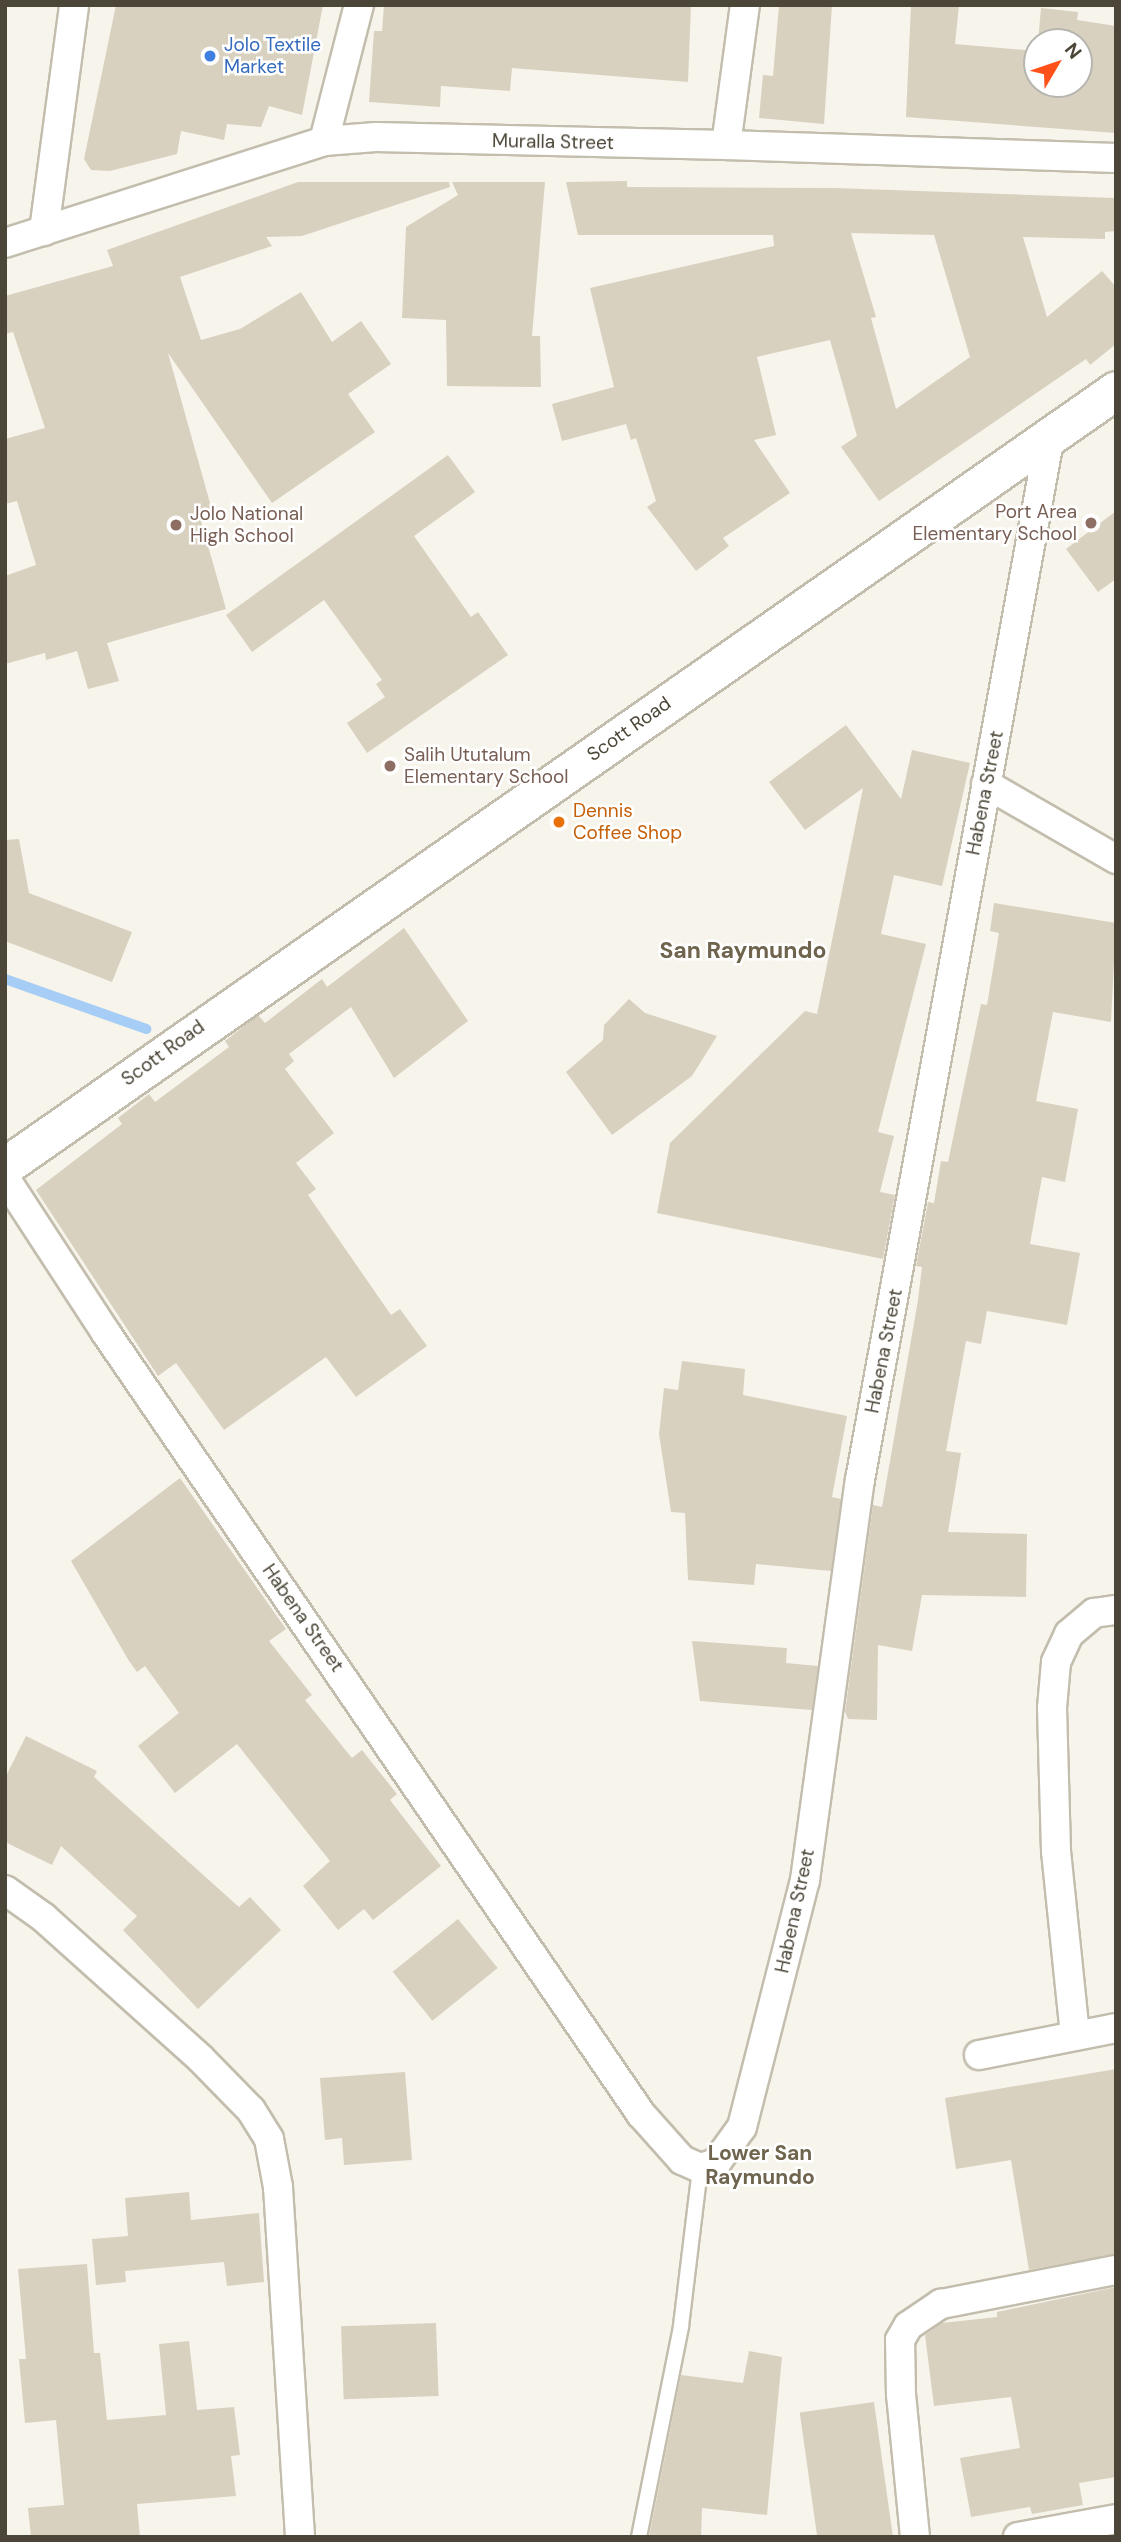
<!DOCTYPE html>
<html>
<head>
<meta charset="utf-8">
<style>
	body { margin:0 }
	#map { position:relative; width:1121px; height:2542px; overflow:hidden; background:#f6f4eb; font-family:"DM Sans",sans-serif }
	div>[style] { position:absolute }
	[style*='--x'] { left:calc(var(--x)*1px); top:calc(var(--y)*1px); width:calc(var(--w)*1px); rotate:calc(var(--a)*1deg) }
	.stream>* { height:10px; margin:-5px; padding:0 5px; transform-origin:5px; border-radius:5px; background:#a5cdf5 }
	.building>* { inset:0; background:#d9d1c0; transform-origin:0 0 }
	.roads { filter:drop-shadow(2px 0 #c3bdad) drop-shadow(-2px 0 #c3bdad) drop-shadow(0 2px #c3bdad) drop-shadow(0 -2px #c3bdad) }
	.service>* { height:14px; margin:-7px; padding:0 7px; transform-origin:7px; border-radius:7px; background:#fff }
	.minor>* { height:28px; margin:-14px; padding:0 14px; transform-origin:14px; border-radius:14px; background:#fff }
	.tertiary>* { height:37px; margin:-18.5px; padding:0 18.5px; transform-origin:18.5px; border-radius:18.5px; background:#fff }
	.dots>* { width:19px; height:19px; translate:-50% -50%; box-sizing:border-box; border:4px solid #fff; border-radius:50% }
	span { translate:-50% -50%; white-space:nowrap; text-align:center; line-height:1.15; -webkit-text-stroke:5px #fff; paint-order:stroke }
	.shop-label { font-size:19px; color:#366cbe }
	.left { translate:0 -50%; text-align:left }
	.street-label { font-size:19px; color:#4c4638 }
	.education-label { font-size:19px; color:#785e54 }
	.right { translate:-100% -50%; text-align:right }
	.food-label { font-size:19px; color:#c56008 }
	.neighbourhood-label { font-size:21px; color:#6f654e; font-weight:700 }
	.quarter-label { font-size:23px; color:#6f654e; font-weight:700 }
	.frame { position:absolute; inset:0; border:7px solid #4c4638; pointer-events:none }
	.north { position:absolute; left:1023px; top:28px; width:70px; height:70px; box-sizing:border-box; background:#fff; border:2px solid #b7b5af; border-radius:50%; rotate:51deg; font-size:19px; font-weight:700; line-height:28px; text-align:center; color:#4c4638 }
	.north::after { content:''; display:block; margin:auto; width:24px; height:32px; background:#ff511a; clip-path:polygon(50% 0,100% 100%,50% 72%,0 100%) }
</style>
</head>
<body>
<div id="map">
	<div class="stream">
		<i style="--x:5;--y:979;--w:150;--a:19.5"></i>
	</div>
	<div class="building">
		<i style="clip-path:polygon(116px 5px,323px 5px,302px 115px,269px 106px,261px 127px,227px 124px,224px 140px,181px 131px,177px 154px,110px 171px,91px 170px,84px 159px)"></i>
		<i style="clip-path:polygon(384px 5px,691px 5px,688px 82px,512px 68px,510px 91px,441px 86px,440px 107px,369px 102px,374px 31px,382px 31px)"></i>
		<i style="clip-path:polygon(779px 5px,832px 5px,824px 124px,759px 118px,763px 75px,773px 76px)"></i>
		<i style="clip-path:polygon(911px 5px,959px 5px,955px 44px,1037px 51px,1037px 84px,1079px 84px,1079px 42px,1038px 42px,1041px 8px,1078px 12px,1077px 20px,1116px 26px,1116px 133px,906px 117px)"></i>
		<i style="clip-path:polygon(evenodd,627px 181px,627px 187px,835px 188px,1116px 198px,1116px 231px,1105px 232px,1105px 239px,1023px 237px,1047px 317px,1102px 271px,1116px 287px,1116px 344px,1090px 365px,1086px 359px,879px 501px,841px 447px,857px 436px,830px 340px,757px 357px,776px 435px,754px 440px,790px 493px,723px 538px,729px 546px,696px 571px,647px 507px,656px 501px,636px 438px,631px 440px,626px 424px,562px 441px,552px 404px,614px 387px,590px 288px,774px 246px,773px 235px,578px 235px,566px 182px,627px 181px,851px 233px,934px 235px,970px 357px,896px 409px,871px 318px,876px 317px,851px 233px)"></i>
		<i style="clip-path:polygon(298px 182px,449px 182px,450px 187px,302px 236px,266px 237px,272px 246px,180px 277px,201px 340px,240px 329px,301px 292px,332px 342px,361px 321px,391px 364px,348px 394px,375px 432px,272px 503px,168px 353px,212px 510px,199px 514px,226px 609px,107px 643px,119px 681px,88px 689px,77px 651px,46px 660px,45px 653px,5px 664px,5px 576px,36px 565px,17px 501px,5px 504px,5px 439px,45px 428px,13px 332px,5px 334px,5px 296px,113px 266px,107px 250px)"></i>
		<i style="clip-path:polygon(452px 182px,545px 182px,532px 336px,540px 336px,541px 387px,447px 386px,446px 320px,402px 318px,406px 227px,458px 195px)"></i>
		<i style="clip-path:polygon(448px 455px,475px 492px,414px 536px,471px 617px,478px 612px,508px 655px,367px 753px,347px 723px,385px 697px,376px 684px,382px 680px,324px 600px,252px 652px,226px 615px)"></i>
		<i style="clip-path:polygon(1116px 511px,1116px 579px,1098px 592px,1066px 549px)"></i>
		<i style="clip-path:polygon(846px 725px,901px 799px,912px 750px,970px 763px,942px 886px,894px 875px,881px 934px,926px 944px,878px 1132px,894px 1136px,880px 1192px,895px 1195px,883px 1259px,657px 1213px,670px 1143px,805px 1011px,817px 1014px,863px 788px,805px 830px,769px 782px)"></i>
		<i style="clip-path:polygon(19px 839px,29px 893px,132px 932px,112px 982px,5px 941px,5px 840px)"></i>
		<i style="clip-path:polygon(994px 903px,1116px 923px,1111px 1022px,1053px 1012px,1036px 1101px,1078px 1109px,1065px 1182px,1042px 1177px,1030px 1244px,1080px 1253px,1067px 1325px,987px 1311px,981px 1344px,966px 1341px,946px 1451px,961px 1453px,948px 1532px,1027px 1534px,1026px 1597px,922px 1595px,912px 1651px,878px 1645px,877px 1720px,848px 1719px,845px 1712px,873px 1505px,882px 1507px,918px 1300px,922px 1267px,916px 1266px,928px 1202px,934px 1203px,941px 1161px,948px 1162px,981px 1004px,987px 1005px,999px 933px,990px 931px)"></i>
		<i style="clip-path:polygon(404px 928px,468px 1021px,394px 1078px,351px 1007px,289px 1054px,294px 1061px,285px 1069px,334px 1133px,296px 1163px,316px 1189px,308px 1195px,391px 1315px,400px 1309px,427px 1346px,356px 1397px,326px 1357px,224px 1430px,176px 1363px,158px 1376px,36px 1190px,122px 1124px,118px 1118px,149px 1094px,155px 1102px,229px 1047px,225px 1041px,258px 1015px,265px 1023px,322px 979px,327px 987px)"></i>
		<i style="clip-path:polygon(629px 999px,645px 1013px,717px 1036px,692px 1076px,612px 1135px,566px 1072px,603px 1040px,604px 1025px)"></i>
		<i style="clip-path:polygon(682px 1361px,745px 1369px,743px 1395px,847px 1416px,832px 1497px,841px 1499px,831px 1571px,756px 1564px,754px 1585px,688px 1580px,685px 1513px,671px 1512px,659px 1434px,664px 1388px,678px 1390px)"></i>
		<i style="clip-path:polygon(180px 1478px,286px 1629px,269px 1641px,312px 1695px,305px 1700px,352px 1758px,362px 1750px,397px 1794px,390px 1800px,441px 1866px,373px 1920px,364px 1909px,338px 1930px,303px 1886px,330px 1861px,237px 1744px,175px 1793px,138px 1746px,179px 1713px,145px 1666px,137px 1672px,129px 1661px,71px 1561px)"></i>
		<i style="clip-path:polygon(692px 1641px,787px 1648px,786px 1663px,818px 1666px,812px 1710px,700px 1701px)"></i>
		<i style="clip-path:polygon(26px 1736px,97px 1771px,94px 1777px,239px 1907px,250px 1897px,281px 1930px,198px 2009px,123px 1930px,137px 1916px,61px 1846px,52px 1865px,5px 1842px,5px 1778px)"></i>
		<i style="left:458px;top:1919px;width:63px;height:84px;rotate:51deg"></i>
		<i style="clip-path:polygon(1116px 2069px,1116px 2254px,1029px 2270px,1011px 2160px,956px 2169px,945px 2098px)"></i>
		<i style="clip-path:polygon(405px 2072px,412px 2160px,344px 2165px,342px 2138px,325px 2140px,320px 2078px)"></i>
		<i style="clip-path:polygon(189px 2192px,191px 2220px,259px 2213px,264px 2282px,227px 2286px,224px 2262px,125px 2271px,126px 2282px,96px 2285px,92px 2239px,128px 2236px,125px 2198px)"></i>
		<i style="clip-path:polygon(87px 2264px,94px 2353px,100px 2353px,107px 2420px,166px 2415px,159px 2344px,189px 2341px,197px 2410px,234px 2407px,240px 2455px,231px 2456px,236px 2496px,137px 2504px,140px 2537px,31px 2537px,28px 2508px,64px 2505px,56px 2420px,25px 2423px,19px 2359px,26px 2359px,18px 2269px)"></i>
		<i style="clip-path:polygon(1116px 2287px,1116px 2477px,1079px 2483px,1083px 2505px,1032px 2514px,1030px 2507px,971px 2517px,960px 2458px,1020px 2448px,1011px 2397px,934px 2406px,925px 2335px,942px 2323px,997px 2317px,997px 2312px)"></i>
		<i style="left:436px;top:2323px;width:73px;height:95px;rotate:88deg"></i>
		<i style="clip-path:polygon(749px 2351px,782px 2357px,767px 2515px,702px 2508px,701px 2537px,649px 2537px,681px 2375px,743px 2383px)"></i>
		<i style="left:874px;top:2402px;width:136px;height:75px;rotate:82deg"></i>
	</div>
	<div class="roads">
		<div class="service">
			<i style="--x:639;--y:2537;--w:215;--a:-78.7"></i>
			<i style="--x:681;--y:2326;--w:159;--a:-83.1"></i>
		</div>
		<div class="minor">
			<i style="--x:324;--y:141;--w:140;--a:-75.6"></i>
			<i style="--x:726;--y:145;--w:141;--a:-82.3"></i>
			<i style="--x:44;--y:231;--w:228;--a:-82.4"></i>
			<i style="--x:5;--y:243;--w:335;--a:-17.7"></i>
			<i style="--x:324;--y:141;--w:52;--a:-4.4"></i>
			<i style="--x:376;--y:137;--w:350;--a:1.3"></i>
			<i style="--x:726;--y:145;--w:390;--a:1.9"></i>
			<i style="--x:986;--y:784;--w:150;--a:30"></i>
			<i style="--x:5;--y:1178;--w:185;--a:56.9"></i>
			<i style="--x:106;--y:1333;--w:947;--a:55.59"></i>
			<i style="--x:641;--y:2114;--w:62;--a:48.3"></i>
			<i style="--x:682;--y:2160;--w:20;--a:24"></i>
			<i style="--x:700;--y:2168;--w:17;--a:-17"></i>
			<i style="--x:716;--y:2163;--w:44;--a:-54.2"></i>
			<i style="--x:742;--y:2127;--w:255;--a:-75.7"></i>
			<i style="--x:805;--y:1880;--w:404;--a:-82.2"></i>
			<i style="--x:860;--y:1480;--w:1061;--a:-79.69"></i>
			<i style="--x:5;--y:1890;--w:47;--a:35.4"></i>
			<i style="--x:43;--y:1917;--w:212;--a:41.9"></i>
			<i style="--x:201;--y:2059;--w:71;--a:45.6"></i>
			<i style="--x:251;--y:2110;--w:34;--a:58"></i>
			<i style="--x:269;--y:2139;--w:49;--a:79.4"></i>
			<i style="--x:278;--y:2187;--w:351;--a:86.4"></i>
			<i style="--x:1075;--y:2035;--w:185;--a:-95.9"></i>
			<i style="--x:1056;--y:1851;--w:143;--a:-91.6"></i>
			<i style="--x:1052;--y:1708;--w:46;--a:-85"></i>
			<i style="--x:1056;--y:1662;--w:31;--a:-65"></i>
			<i style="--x:1069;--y:1634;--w:33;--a:-40"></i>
			<i style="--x:1094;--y:1613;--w:22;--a:-8"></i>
			<i style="--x:979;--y:2055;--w:140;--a:-11.1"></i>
			<i style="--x:915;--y:2537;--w:143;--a:-95.6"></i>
			<i style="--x:901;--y:2395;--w:55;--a:-91"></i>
			<i style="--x:900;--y:2340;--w:16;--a:-60"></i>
			<i style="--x:908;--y:2326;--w:40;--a:-34"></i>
			<i style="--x:941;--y:2304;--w:178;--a:-11"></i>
			<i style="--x:1018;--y:2537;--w:100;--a:-10.4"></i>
		</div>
		<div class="tertiary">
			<i style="--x:5;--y:1166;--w:1355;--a:-34.93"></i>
		</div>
	</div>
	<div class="dots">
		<i style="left:210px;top:56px;background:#3f7fe0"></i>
		<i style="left:1091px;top:523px;background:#8d6e63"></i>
		<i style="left:176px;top:525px;background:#8d6e63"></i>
		<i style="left:390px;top:766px;background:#8d6e63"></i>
		<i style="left:559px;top:822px;background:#e8710a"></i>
	</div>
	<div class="shop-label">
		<span class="left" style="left:224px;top:56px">Jolo Textile<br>Market</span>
	</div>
	<div class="street-label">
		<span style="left:553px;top:142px;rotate:1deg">Muralla Street</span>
		<span style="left:629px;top:729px;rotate:-35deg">Scott Road</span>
		<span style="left:985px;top:793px;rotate:-79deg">Habena Street</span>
		<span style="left:163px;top:1053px;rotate:-36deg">Scott Road</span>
		<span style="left:884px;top:1351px;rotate:-79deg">Habena Street</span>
		<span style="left:303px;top:1618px;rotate:55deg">Habena Street</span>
		<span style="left:795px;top:1911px;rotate:-78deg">Habena Street</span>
	</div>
	<div class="education-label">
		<span class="right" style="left:1077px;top:523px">Port Area<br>Elementary School</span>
		<span class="left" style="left:190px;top:525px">Jolo National<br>High School</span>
		<span class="left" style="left:404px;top:766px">Salih Ututalum<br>Elementary School</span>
	</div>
	<div class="food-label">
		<span class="left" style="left:573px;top:822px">Dennis<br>Coffee Shop</span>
	</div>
	<div class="neighbourhood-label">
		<span style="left:760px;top:2165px">Lower San<br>Raymundo</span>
	</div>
	<div class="quarter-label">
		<span style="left:743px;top:950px">San Raymundo</span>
	</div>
	<div class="frame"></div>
	<div class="north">N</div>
</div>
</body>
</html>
